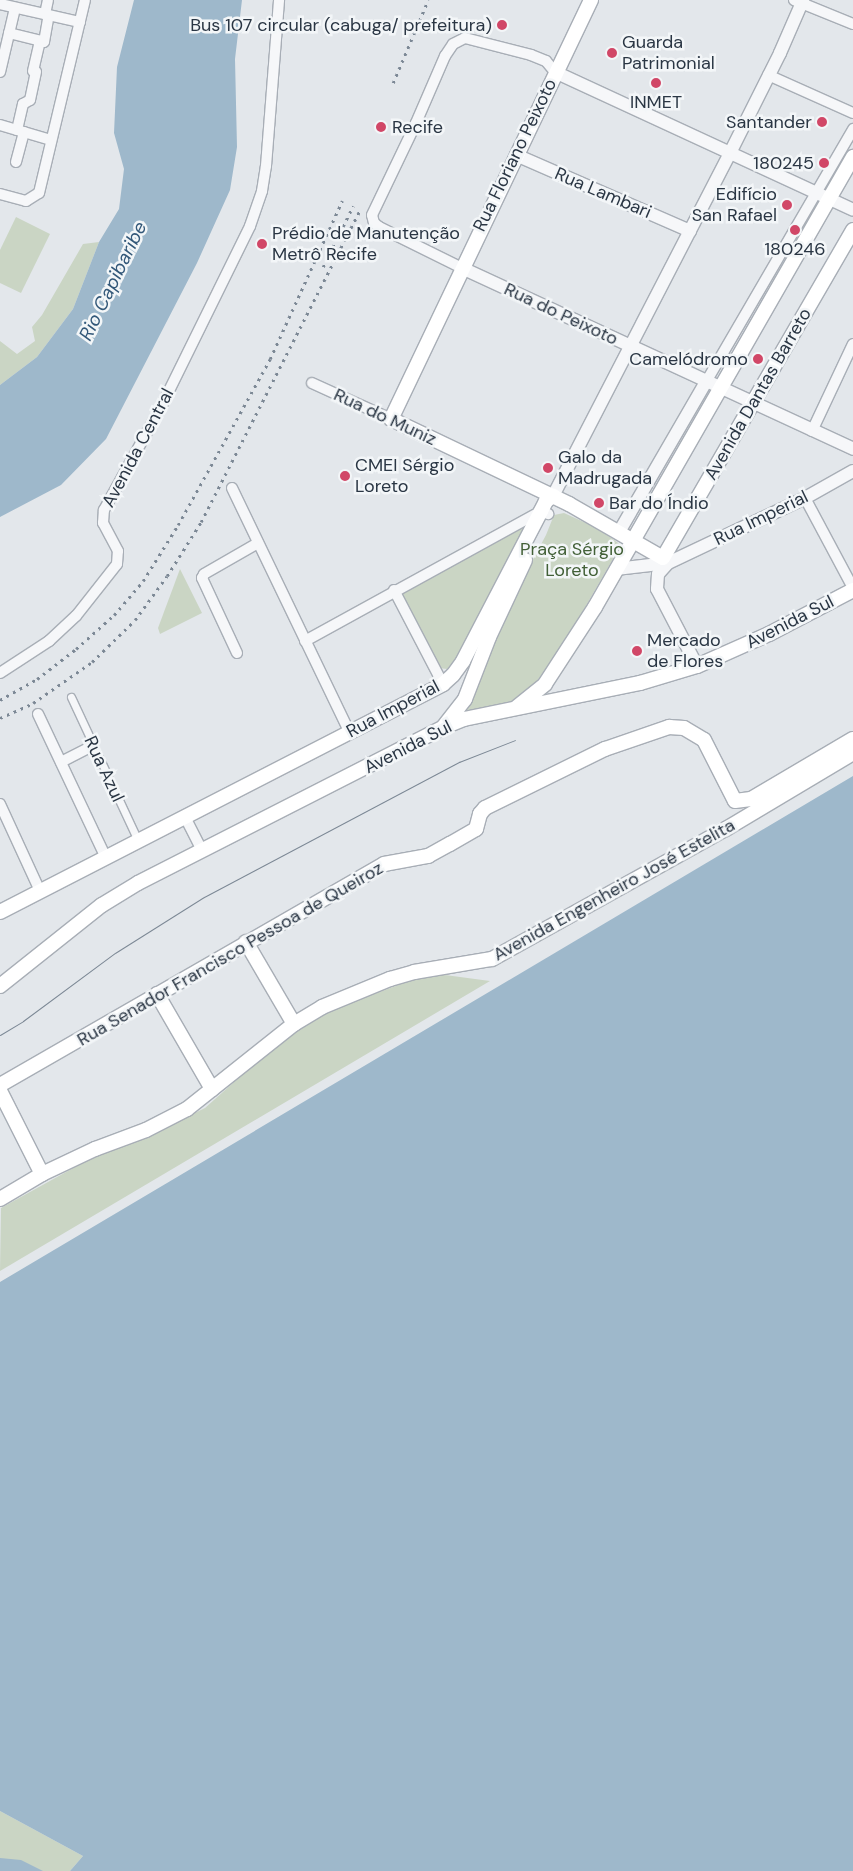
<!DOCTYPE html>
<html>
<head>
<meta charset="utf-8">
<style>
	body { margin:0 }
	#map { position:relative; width:853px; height:1871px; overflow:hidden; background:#e3e7eb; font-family:"DM Sans",sans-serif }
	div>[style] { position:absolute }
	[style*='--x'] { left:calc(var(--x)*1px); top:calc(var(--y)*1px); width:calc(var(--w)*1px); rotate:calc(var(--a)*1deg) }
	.green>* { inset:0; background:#cad5c4 }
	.water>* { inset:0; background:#9eb8cb }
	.roads { filter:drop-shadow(1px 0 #a8aeb6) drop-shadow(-1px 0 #a8aeb6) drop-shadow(0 1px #a8aeb6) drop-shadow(0 -1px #a8aeb6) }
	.pedestrian>* { height:7px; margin:-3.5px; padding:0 3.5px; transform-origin:3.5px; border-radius:3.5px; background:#f6f7f9 }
	.minor>* { height:10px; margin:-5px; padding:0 5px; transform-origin:5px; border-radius:5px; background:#f6f7f9 }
	.tertiary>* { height:12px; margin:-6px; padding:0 6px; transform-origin:6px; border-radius:6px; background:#f6f7f9 }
	.secondary>* { height:14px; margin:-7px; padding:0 7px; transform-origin:7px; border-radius:7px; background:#fff }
	.tram>* { height:1px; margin:-0.5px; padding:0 0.5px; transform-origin:0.5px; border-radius:0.5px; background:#7c8895 }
	.rail>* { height:2.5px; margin-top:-1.25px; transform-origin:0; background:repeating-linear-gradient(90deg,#7c8895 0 2.5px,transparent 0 7.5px) }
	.dots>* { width:14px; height:14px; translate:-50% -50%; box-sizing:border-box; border:2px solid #f3f6f8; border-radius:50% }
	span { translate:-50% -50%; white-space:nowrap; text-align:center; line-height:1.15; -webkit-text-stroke:5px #f3f6f8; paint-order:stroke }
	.poi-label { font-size:18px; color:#2a3644 }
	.right { translate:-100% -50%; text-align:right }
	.left { translate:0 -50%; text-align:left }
	.street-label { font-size:18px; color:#2a3644 }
	.park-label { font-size:18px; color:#426037 }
	.water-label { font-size:19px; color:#335879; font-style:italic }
</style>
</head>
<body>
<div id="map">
	<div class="green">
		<i style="clip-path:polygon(16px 217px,50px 234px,21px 293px,0 283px,0 250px)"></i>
		<i style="clip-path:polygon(99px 242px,73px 309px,37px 357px,0 385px,0 341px,17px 354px,35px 341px,32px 327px,42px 315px,83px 244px)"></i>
		<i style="clip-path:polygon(564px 513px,597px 528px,621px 545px,560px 651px,536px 682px,513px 702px,464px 712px,498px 625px,546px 535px,554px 515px)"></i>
		<i style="clip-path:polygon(528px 524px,460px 657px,447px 669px,439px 668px,402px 595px,404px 591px)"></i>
		<i style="clip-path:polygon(180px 569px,202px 613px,160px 634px,158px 628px)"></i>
		<i style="clip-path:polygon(430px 973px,490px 981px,0 1271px,1px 1208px,86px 1161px,160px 1130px,205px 1108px,270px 1050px,324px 1013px)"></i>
		<i style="clip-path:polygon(0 1811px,83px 1856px,70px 1871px,0 1871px)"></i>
	</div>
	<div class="water">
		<i style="clip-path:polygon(134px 0,242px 0,235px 59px,237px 147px,230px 190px,197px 263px,106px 439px,61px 485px,0 517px,0 385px,37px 357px,73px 309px,99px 242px,119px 209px,124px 169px,114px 133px,117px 67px)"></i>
		<i style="clip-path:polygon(853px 776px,853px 1871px,70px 1871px,83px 1856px,0 1811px,0 1282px)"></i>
		<i style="clip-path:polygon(0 1858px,21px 1860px,43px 1871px,0 1871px)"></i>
	</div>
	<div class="roads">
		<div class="pedestrian">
			<i style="--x:71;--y:697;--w:159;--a:65"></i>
		</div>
		<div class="minor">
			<i style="--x:794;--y:0;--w:64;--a:22.1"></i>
			<i style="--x:0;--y:4;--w:82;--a:12.7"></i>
			<i style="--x:45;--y:14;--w:14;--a:-78"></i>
			<i style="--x:9;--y:33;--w:36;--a:14"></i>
			<i style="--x:44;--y:42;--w:27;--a:-80"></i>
			<i style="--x:33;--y:71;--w:31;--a:-77"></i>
			<i style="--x:0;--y:72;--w:66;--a:-76.8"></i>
			<i style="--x:768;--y:75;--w:93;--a:24.1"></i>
			<i style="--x:0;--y:125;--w:53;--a:16.4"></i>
			<i style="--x:17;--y:130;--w:27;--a:-77"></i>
			<i style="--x:23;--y:104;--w:8;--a:-30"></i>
			<i style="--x:30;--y:100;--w:29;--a:-78"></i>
			<i style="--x:16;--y:162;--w:31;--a:-75"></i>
			<i style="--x:0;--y:194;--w:27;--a:15"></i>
			<i style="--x:26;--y:201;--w:15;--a:-32"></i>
			<i style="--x:39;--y:193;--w:198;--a:-76.6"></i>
			<i style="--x:462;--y:268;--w:93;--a:-153.7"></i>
			<i style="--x:379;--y:227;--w:6;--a:-141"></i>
			<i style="--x:374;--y:223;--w:8;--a:-104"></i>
			<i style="--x:372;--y:215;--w:102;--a:-64.4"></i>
			<i style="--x:416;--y:123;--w:73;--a:-66.6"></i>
			<i style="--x:445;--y:56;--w:14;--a:-56"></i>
			<i style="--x:453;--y:44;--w:13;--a:-27"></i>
			<i style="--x:465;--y:38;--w:68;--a:14.4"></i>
			<i style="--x:531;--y:55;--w:16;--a:22"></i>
			<i style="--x:546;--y:61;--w:14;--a:51"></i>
			<i style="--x:706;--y:382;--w:293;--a:-59.8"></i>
			<i style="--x:312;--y:383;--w:87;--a:24.5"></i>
			<i style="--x:812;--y:431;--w:96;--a:-64.8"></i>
			<i style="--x:232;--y:488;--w:272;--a:64.3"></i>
			<i style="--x:805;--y:498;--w:102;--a:61.9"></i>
			<i style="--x:394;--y:590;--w:106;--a:62.5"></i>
			<i style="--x:305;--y:641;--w:269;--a:-28.8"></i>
			<i style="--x:541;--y:511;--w:8;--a:23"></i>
			<i style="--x:237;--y:653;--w:83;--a:-115"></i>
			<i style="--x:202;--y:578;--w:4;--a:-63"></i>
			<i style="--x:204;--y:574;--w:62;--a:-29.9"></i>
			<i style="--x:0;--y:673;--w:59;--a:-33.1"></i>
			<i style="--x:49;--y:641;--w:37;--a:-43"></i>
			<i style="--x:76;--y:616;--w:66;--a:-51.7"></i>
			<i style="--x:117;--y:564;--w:13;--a:-86"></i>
			<i style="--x:118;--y:551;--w:32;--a:-118"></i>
			<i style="--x:103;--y:523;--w:13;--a:-86"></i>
			<i style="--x:104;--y:510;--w:122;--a:-61.1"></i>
			<i style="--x:163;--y:403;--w:197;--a:-63.8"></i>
			<i style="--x:250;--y:226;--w:37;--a:-71"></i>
			<i style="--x:262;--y:191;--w:25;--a:-81"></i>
			<i style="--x:266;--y:166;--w:167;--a:-85.5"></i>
			<i style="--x:38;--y:714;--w:159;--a:64.7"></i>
			<i style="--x:61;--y:762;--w:36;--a:-27"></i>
			<i style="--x:0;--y:804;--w:96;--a:65.3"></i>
			<i style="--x:185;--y:817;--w:38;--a:63"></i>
		</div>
		<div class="tertiary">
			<i style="--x:555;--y:72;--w:328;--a:24.8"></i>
			<i style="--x:516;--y:155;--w:190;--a:23.6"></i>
			<i style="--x:462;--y:268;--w:431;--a:24.8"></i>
			<i style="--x:553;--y:496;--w:386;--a:-62.7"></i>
			<i style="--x:730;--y:153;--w:112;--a:-63.4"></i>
			<i style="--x:780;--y:53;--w:58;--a:-66.5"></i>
			<i style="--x:619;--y:532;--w:173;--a:-59.9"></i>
			<i style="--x:668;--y:563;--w:15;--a:132"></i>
			<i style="--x:658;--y:574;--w:15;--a:94"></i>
			<i style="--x:657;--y:589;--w:87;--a:62.5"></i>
			<i style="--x:616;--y:569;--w:52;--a:-6.6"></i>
			<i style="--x:668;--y:563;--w:152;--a:-25.4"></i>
			<i style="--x:805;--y:498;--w:55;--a:-29.4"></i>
		</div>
		<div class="secondary">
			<i style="--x:591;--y:0;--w:464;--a:115.5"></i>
			<i style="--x:391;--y:419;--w:197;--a:25.5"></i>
			<i style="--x:569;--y:504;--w:108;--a:29.9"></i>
			<i style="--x:663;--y:558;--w:379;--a:-59.9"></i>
			<i style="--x:517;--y:707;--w:36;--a:-39"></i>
			<i style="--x:545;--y:684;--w:92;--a:-57"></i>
			<i style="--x:595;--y:607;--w:519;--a:-60.17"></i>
			<i style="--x:444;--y:726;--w:34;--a:-52"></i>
			<i style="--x:465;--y:699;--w:66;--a:-68.8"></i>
			<i style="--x:489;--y:637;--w:85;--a:-64.9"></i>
			<i style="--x:0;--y:912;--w:498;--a:-27.2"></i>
			<i style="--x:443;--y:684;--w:13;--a:-42"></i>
			<i style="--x:453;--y:675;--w:17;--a:-54"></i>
			<i style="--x:463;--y:661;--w:169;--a:-62.5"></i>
			<i style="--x:541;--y:511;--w:11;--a:-63"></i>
			<i style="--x:546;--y:501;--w:9;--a:-36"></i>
			<i style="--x:246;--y:942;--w:95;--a:59.7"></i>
			<i style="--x:0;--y:986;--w:130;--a:-38.5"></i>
			<i style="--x:102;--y:905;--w:42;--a:-31.4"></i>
			<i style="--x:138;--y:883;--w:343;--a:-27"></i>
			<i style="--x:444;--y:727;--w:22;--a:-22"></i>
			<i style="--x:464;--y:719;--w:180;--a:-11.6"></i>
			<i style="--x:640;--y:683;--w:59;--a:-16.6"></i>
			<i style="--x:697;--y:666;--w:79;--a:-24"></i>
			<i style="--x:769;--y:634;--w:95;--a:-27.6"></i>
			<i style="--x:157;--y:994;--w:110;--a:59.9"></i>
			<i style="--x:0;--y:1085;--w:443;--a:-29.9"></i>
			<i style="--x:384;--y:864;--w:45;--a:-10.3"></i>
			<i style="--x:428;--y:856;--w:25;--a:-29"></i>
			<i style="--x:450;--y:844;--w:30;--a:-30"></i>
			<i style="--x:476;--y:829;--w:16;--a:-75"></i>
			<i style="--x:480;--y:814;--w:8;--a:-50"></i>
			<i style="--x:485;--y:808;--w:134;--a:-26.2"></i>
			<i style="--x:605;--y:749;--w:68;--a:-19"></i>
			<i style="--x:669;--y:727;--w:15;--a:4"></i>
			<i style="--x:684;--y:728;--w:23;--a:31"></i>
			<i style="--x:704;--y:740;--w:68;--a:63.1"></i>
			<i style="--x:735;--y:801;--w:16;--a:-7"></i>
			<i style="--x:751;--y:799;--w:118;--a:-30.5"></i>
			<i style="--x:0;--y:1091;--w:93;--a:63.2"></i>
			<i style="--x:0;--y:1199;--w:49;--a:-30.8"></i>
			<i style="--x:42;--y:1174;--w:59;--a:-25.3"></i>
			<i style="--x:95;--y:1149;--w:54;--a:-20.4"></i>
			<i style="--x:146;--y:1130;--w:46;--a:-27.1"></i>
			<i style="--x:187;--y:1109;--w:137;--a:-38.5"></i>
			<i style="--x:294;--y:1024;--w:33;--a:-31"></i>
			<i style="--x:322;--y:1007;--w:74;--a:-22.4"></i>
			<i style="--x:390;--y:979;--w:25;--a:-16"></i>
			<i style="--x:414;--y:972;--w:79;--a:-9.5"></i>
			<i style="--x:492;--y:959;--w:268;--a:-29.1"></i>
			<i style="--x:726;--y:829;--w:148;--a:-30.9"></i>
		</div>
	</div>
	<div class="tram">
		<i style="--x:0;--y:1035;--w:27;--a:-31"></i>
		<i style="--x:23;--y:1021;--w:114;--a:-36.5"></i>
		<i style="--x:115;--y:953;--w:105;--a:-32.2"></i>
		<i style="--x:204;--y:897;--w:289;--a:-27.9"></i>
		<i style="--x:459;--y:762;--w:60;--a:-21.4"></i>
	</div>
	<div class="rail">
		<i style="--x:393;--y:83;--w:90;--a:-67.1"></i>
		<i style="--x:323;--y:267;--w:68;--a:-63.8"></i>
		<i style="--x:0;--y:700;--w:43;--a:-29.6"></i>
		<i style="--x:37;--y:679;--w:49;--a:-37.6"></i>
		<i style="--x:76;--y:649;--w:51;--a:-41.8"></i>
		<i style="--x:114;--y:615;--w:45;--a:-49.5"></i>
		<i style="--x:143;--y:581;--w:66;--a:-58"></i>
		<i style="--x:178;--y:525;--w:190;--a:-61"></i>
		<i style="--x:270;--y:359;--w:174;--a:-65.5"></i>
		<i style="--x:0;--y:718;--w:36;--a:-24"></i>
		<i style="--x:33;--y:703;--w:72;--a:-34.8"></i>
		<i style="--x:92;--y:662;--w:60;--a:-44.3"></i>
		<i style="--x:135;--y:620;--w:54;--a:-54"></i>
		<i style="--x:167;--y:576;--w:64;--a:-57.8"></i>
		<i style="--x:201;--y:522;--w:350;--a:-63"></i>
	</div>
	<div class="dots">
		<i style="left:502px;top:25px;background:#d14767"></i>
		<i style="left:612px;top:53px;background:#d14767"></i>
		<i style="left:656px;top:83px;background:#d14767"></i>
		<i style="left:822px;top:122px;background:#d14767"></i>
		<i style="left:381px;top:127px;background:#d14767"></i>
		<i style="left:824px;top:163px;background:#d14767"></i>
		<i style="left:787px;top:205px;background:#d14767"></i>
		<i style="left:795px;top:230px;background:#d14767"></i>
		<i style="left:262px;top:244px;background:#d14767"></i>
		<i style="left:758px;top:359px;background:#d14767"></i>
		<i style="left:548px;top:468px;background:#d14767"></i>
		<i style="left:345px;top:476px;background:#d14767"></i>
		<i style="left:599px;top:503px;background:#d14767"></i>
		<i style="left:637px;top:651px;background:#d14767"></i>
	</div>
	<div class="poi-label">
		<span class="right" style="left:492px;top:25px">Bus 107 circular (cabuga/ prefeitura)</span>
		<span class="left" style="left:622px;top:53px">Guarda<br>Patrimonial</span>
		<span style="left:656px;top:102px">INMET</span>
		<span class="right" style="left:812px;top:122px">Santander</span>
		<span class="left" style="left:392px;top:127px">Recife</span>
		<span class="right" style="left:814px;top:163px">180245</span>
		<span class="right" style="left:777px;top:205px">Edifício<br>San Rafael</span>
		<span class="left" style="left:272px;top:244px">Prédio de Manutenção<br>Metrô Recife</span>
		<span style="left:795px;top:249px">180246</span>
		<span class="right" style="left:748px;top:359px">Camelódromo</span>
		<span class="left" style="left:558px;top:468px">Galo da<br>Madrugada</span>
		<span class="left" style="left:355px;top:476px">CMEI Sérgio<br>Loreto</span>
		<span class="left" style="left:609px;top:503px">Bar do Índio</span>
		<span class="left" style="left:647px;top:651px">Mercado<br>de Flores</span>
	</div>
	<div class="street-label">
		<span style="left:515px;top:155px;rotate:-64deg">Rua Floriano Peixoto</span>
		<span style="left:603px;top:193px;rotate:23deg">Rua Lambari</span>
		<span style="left:561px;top:314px;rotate:25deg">Rua do Peixoto</span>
		<span style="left:758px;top:394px;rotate:-60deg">Avenida Dantas Barreto</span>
		<span style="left:385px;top:417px;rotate:25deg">Rua do Muniz</span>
		<span style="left:138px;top:448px;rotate:-62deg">Avenida Central</span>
		<span style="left:761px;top:518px;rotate:-26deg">Rua Imperial</span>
		<span style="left:790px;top:622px;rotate:-27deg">Avenida Sul</span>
		<span style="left:393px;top:709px;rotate:-28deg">Rua Imperial</span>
		<span style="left:408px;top:747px;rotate:-27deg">Avenida Sul</span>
		<span style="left:104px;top:769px;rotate:65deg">Rua Azul</span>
		<span style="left:614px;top:890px;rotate:-29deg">Avenida Engenheiro José Estelita</span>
		<span style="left:230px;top:954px;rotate:-30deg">Rua Senador Francisco Pessoa de Queiroz</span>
	</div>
	<div class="park-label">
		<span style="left:572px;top:560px">Praça Sérgio<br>Loreto</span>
	</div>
	<div class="water-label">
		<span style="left:113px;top:281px;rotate:-64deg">Rio Capibaribe</span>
	</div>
</div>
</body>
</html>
